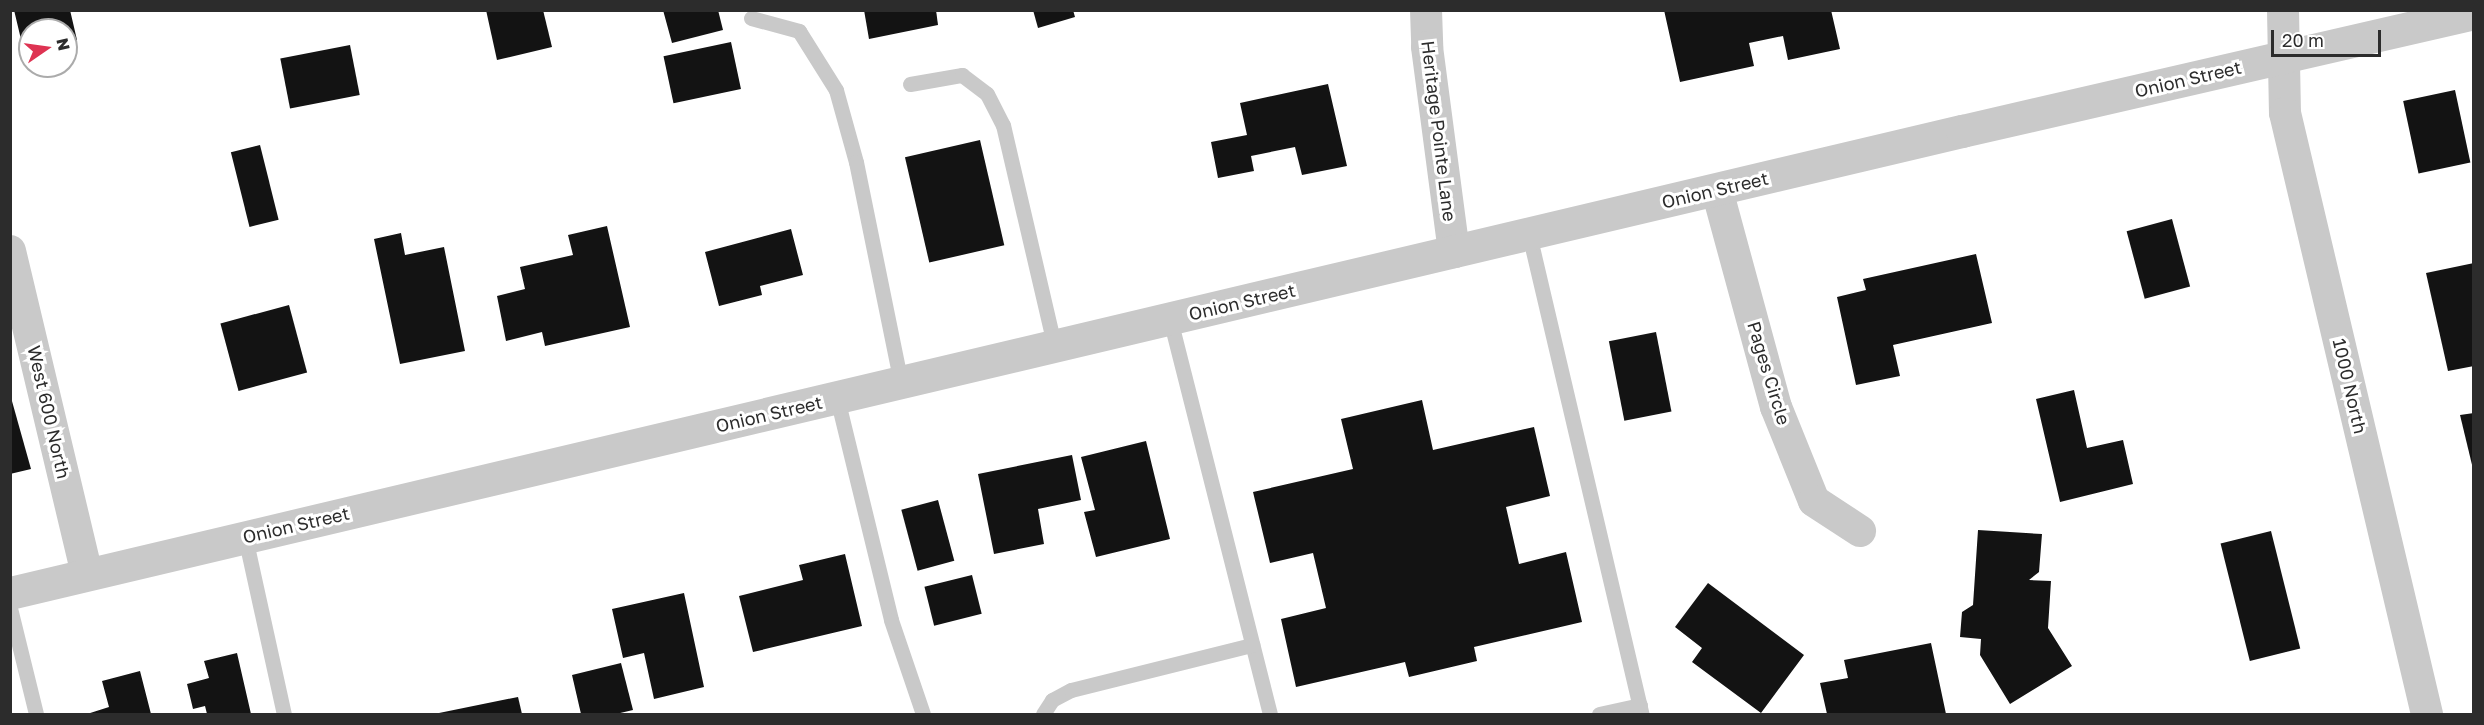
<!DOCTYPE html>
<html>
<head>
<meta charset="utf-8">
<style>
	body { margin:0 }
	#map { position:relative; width:2484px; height:725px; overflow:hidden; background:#fff; font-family:"Golos Text",sans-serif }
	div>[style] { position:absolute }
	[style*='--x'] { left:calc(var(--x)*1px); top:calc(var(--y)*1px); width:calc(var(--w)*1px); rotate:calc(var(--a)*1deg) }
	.building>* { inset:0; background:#131313; transform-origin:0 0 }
	.service>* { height:15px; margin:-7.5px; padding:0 7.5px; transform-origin:7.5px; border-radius:7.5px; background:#c9c9c9 }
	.minor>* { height:32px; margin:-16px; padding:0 16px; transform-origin:16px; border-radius:16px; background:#c9c9c9 }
	.tertiary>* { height:33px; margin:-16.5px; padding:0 16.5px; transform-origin:16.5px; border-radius:16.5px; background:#c9c9c9 }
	span { translate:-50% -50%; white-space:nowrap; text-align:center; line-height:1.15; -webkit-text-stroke:6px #fff; paint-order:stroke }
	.street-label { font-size:18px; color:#2c2c2c }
	.frame { position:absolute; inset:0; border:12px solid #2c2c2c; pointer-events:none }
	.north { position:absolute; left:18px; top:18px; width:60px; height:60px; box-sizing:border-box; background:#fff; border:2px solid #ababab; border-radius:50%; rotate:77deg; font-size:16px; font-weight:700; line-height:24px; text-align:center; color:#2c2c2c }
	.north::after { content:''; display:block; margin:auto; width:21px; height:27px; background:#de3352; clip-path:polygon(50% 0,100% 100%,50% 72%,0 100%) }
	.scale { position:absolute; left:2271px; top:30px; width:110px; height:27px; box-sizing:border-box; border:3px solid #2c2c2c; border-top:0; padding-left:8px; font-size:18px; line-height:21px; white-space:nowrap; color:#2c2c2c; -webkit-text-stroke:4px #fff; paint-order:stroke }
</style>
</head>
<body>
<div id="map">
	<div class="building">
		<i style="clip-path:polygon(14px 10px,70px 10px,77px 40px,66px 43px,66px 30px,30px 30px,30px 51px,24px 52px)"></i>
		<i style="clip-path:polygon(486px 10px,543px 10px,552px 47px,497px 60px)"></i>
		<i style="clip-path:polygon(663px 10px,718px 10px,723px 30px,672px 43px)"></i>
		<i style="clip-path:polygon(864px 10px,936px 10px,938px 25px,869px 39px)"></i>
		<i style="clip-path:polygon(1033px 10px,1073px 10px,1075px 17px,1038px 28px)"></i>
		<i style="clip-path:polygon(1664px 10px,1831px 10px,1840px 49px,1788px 60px,1783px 36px,1749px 43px,1754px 66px,1680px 82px)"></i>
		<i style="left:731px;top:42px;width:48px;height:69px;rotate:78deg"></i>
		<i style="left:350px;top:45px;width:51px;height:71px;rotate:79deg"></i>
		<i style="clip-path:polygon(1328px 84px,1347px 166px,1302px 175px,1295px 147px,1251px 156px,1254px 171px,1218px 178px,1211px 142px,1247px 135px,1240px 103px)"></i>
		<i style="left:2455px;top:90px;width:74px;height:53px;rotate:78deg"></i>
		<i style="left:980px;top:140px;width:108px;height:77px;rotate:77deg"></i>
		<i style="left:260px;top:145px;width:77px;height:30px;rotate:76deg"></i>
		<i style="left:2172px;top:219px;width:70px;height:47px;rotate:75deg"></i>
		<i style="clip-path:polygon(607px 226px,630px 327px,545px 346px,542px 332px,506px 341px,497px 296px,525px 289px,520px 267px,573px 255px,568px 235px)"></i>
		<i style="clip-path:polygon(791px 229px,803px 275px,760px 286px,762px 295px,719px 306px,705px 252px)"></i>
		<i style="clip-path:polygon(401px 233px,405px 255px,444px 247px,465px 351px,400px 364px,374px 239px)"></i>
		<i style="clip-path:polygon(1976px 254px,1992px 323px,1893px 345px,1900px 376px,1856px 385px,1837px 297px,1866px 290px,1863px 279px)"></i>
		<i style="clip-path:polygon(2474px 263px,2474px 366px,2448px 371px,2426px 273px)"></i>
		<i style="left:289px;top:305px;width:70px;height:71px;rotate:75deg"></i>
		<i style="left:1656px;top:332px;width:81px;height:48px;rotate:79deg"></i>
		<i style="clip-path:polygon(2074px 390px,2087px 448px,2123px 440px,2133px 484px,2060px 502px,2036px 399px)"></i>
		<i style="clip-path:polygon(10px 394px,31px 469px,10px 474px)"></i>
		<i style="clip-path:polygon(1422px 400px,1433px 450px,1534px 427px,1550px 496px,1506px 507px,1519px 564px,1566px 552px,1582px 622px,1474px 647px,1477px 661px,1409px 677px,1405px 662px,1296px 687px,1281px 619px,1326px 608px,1313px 553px,1270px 563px,1253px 492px,1353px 469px,1341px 419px)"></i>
		<i style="clip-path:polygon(2474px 413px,2474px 469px,2473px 469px,2460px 415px)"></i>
		<i style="clip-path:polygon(1146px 441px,1170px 539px,1096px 557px,1084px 512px,1095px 510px,1081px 457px)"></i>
		<i style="clip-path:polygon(1072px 455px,1081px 500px,1038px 509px,1044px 544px,994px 554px,978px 474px)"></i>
		<i style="left:938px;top:500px;width:63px;height:38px;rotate:75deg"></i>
		<i style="clip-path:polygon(1978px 530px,2042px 534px,2039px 572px,2029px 580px,2051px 581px,2048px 628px,2072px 666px,2010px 704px,1980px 655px,1981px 639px,1960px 637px,1962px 612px,1973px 605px)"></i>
		<i style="left:2271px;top:531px;width:121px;height:52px;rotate:76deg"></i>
		<i style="clip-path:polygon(845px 554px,862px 626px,753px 652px,739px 596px,803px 580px,799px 565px)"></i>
		<i style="left:972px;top:575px;width:40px;height:49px;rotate:76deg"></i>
		<i style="clip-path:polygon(1708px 583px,1804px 655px,1761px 713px,1692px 662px,1702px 648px,1675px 627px)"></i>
		<i style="clip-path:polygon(684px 593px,704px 687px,654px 699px,644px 653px,623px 658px,612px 609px)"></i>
		<i style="clip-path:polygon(1931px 643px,1946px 714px,1827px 714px,1820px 683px,1848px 678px,1844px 660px)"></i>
		<i style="clip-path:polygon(237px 653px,251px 714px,207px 714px,205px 706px,193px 709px,187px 684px,209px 678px,204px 661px)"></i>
		<i style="clip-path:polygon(621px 663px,633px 710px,616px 714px,581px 714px,572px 675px)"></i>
		<i style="clip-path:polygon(140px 671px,151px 714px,87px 714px,109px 707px,102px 681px)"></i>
		<i style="clip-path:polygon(518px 697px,522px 714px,439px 714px,439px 713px)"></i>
	</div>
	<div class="service">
		<i style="--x:751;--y:18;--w:50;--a:15.2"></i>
		<i style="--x:799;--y:31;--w:70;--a:57.9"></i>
		<i style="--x:836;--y:90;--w:75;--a:74.5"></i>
		<i style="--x:856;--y:162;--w:226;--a:78.5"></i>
		<i style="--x:910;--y:84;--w:53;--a:-9.8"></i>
		<i style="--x:962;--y:75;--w:31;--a:37"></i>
		<i style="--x:987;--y:94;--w:35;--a:63"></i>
		<i style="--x:1003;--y:125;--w:226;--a:76.9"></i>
		<i style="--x:1529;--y:234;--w:493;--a:76.8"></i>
		<i style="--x:1170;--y:319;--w:407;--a:75.8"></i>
		<i style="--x:837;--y:398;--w:228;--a:76.3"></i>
		<i style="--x:891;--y:620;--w:99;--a:71.2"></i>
		<i style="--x:245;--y:537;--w:181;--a:77.6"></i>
		<i style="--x:10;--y:608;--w:109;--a:76.2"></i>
		<i style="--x:1043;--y:714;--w:17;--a:-57"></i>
		<i style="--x:1052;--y:700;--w:21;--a:-28"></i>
		<i style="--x:1071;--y:690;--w:187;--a:-14"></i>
		<i style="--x:1599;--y:714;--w:42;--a:-12.4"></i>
	</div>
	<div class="minor">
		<i style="--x:1426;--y:10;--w:37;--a:88"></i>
		<i style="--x:1427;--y:47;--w:207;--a:82.5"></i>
		<i style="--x:2283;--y:10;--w:103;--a:88.9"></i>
		<i style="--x:2285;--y:113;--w:618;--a:76.71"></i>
		<i style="--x:1717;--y:190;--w:225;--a:74.8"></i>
		<i style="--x:1776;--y:407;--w:101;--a:68"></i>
		<i style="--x:1814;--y:501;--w:55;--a:33.1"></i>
		<i style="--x:10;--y:251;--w:332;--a:76.6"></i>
	</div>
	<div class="tertiary">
		<i style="--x:10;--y:593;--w:2006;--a:-13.32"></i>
		<i style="--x:1962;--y:131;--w:525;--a:-12.98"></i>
	</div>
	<div class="street-label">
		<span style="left:2188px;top:79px;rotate:-13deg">Onion Street</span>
		<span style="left:1439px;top:131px;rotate:83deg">Heritage Pointe Lane</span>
		<span style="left:1715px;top:190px;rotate:-13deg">Onion Street</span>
		<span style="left:1242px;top:302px;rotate:-13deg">Onion Street</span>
		<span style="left:1769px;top:373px;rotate:73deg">Pages Circle</span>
		<span style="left:2350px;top:386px;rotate:77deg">1000 North</span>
		<span style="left:49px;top:412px;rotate:77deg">West 600 North</span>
		<span style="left:769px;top:414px;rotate:-13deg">Onion Street</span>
		<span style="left:296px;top:525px;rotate:-13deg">Onion Street</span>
	</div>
	<div class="frame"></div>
	<div class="north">N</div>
	<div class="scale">20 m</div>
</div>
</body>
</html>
